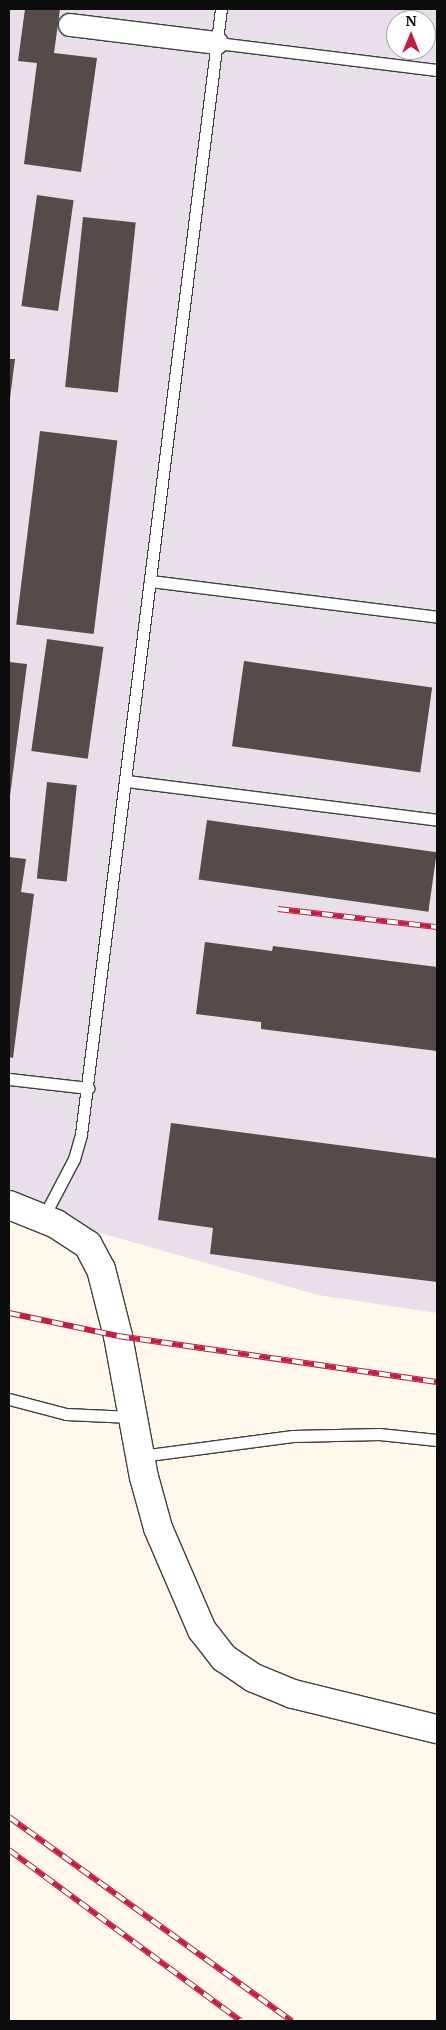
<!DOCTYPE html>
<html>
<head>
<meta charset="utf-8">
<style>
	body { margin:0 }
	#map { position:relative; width:446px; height:2030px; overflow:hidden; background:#fff8eb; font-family:Merriweather,serif }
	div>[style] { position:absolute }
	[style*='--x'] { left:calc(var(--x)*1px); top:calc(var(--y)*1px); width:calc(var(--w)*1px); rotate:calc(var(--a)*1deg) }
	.industrial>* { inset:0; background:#e8dfeb }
	.building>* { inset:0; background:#554b48; transform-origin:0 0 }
	.roads { filter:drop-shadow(1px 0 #3f3f3f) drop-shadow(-1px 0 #3f3f3f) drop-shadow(0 1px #3f3f3f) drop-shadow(0 -1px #3f3f3f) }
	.service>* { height:11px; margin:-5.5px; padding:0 5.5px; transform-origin:5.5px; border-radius:5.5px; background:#fff }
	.minor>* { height:22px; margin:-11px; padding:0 11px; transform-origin:11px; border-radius:11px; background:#fff }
	.tertiary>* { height:28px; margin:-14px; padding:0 14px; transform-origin:14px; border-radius:14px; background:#fff }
	.rail>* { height:5.5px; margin-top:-2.75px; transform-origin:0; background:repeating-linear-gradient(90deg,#fff 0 11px,#c11f3f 0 22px); box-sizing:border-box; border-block:1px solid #c11f3f }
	span { translate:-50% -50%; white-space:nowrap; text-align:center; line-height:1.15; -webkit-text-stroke:5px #fff; paint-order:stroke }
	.frame { position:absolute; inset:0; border:10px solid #0c0c0c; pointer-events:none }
	.north { position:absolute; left:386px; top:10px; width:50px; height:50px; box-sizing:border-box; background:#fff; border:1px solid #9e9e9e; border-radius:50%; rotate:0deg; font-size:14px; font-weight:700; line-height:20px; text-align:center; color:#0c0c0c }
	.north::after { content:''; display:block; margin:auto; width:18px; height:22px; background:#c11f3f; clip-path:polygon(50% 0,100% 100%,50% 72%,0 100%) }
</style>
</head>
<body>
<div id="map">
	<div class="industrial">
		<i style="clip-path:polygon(evenodd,9px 9px,437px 9px,437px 1313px,318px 1295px,27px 1212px,9px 1203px,9px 9px,396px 20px,426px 20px,426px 50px,396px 50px,396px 20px)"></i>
	</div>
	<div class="building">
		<i style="clip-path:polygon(25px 9px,60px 9px,54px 53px,97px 58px,81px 172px,24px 164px,37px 63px,18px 61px)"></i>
		<i style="left:37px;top:195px;width:37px;height:112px;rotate:8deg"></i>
		<i style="left:83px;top:217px;width:53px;height:171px;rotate:6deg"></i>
		<i style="clip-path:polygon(9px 359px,15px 359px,10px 398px,9px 398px)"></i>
		<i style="left:40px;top:431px;width:78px;height:195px;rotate:7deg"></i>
		<i style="left:47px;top:639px;width:57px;height:113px;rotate:8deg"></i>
		<i style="left:244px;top:661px;width:190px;height:86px;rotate:8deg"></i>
		<i style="clip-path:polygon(9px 662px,27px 664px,10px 796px,9px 796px)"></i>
		<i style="left:47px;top:782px;width:30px;height:97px;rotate:6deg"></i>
		<i style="left:207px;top:820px;width:232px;height:60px;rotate:8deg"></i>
		<i style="clip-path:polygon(9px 857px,26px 859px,21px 892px,34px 894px,13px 1058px,9px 1057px)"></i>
		<i style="clip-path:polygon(205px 942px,272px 951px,273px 946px,437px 967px,437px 1051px,261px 1029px,261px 1022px,196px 1014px)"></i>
		<i style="clip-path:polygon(171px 1123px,437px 1158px,437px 1282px,210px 1254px,213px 1228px,158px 1220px)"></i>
	</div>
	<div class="roads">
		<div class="service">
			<i style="--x:217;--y:43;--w:222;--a:7"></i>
			<i style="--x:150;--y:581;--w:289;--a:7.1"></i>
			<i style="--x:126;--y:781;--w:313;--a:7.1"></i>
			<i style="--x:9;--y:1079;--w:80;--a:6.5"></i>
			<i style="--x:43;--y:1218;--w:67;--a:-62.3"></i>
			<i style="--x:74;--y:1159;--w:26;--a:-74"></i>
			<i style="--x:81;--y:1134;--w:1134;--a:-82.91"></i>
			<i style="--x:9;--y:1399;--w:59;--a:14.7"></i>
			<i style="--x:66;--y:1414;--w:65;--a:2.6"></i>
			<i style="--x:141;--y:1456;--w:153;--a:-7.5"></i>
			<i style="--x:293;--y:1436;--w:86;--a:-1.3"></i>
			<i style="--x:379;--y:1434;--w:58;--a:5.9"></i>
		</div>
		<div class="minor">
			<i style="--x:70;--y:25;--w:148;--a:7"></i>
		</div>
		<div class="tertiary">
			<i style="--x:9;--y:1205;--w:51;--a:22"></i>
			<i style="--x:56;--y:1224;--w:38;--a:33"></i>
			<i style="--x:88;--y:1245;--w:27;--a:62"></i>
			<i style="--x:101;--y:1269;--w:69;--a:75.8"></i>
			<i style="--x:118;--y:1336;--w:143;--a:79.6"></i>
			<i style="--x:144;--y:1477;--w:53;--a:74.6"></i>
			<i style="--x:158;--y:1528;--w:111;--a:66.7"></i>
			<i style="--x:202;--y:1630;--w:36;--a:52"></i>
			<i style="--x:224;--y:1658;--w:36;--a:34"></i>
			<i style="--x:254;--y:1678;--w:42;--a:22.3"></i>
			<i style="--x:293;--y:1694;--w:148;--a:13.7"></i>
		</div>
	</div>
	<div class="rail">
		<i style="--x:278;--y:909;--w:160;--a:6.5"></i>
		<i style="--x:9;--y:1313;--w:111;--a:11.9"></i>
		<i style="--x:118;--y:1336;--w:322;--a:8.2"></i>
		<i style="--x:9;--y:1817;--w:349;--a:35.8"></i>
		<i style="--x:9;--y:1850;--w:288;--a:36.4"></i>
	</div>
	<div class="frame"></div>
	<div class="north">N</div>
</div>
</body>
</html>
